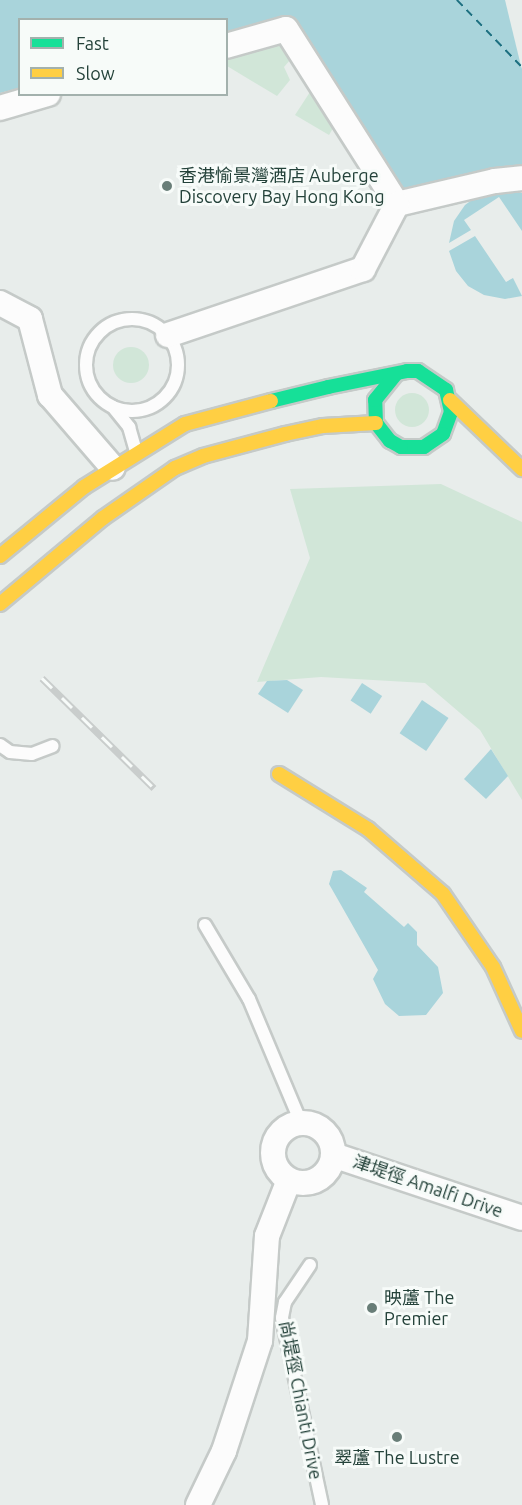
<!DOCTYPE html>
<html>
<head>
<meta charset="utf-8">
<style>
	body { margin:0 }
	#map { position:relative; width:522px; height:1505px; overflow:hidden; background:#e8edeb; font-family:Ubuntu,"Noto Sans TC",sans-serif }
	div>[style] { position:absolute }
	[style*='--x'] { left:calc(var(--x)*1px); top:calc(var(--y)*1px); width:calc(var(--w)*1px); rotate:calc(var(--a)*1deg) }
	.green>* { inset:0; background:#d1e6d8 }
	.round { border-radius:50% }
	.water>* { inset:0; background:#a9d4db; transform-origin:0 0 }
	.pier>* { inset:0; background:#e8edeb }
	.ferry>* { height:1.5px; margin-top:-0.75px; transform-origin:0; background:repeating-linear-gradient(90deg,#1c6f80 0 8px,transparent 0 14px) }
	.roads { filter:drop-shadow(2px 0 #c5cac8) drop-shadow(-2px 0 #c5cac8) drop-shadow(0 2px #c5cac8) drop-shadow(0 -2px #c5cac8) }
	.lane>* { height:12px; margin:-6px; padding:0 6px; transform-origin:6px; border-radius:6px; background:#fcfcfc }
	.lane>.ring { margin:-6px; padding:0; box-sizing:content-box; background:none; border:12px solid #fcfcfc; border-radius:50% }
	.street>* { height:24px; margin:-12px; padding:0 12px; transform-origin:12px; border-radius:12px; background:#fcfcfc }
	.street>.ring { margin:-12px; padding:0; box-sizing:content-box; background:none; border:24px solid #fcfcfc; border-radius:50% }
	.fast>* { height:14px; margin:-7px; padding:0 7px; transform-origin:7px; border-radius:7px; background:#16e098 }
	.slow>* { height:14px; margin:-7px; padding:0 7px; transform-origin:7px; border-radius:7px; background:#ffcf43 }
	.rail>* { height:7px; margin-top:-3.5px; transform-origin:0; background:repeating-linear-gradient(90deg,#f7fbf9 0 14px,#c9cdcc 0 28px); box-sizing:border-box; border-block:2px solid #c9cdcc }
	.dots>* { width:16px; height:16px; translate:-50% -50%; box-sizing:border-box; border:3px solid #f7fbf9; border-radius:50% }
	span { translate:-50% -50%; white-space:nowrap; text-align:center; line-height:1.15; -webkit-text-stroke:6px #f7fbf9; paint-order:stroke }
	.poi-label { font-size:18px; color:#24423a }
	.left { translate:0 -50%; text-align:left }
	.street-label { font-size:18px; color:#24423a }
	.legend { position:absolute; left:18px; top:18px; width:210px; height:78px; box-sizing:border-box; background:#f7fbf9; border:2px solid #a3b1ad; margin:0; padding:8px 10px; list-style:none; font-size:18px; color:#24423a }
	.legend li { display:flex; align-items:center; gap:12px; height:30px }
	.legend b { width:30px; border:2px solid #a3b1ad }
</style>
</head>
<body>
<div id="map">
	<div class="green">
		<i style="clip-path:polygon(292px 41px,298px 51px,284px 67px,290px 80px,277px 96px,227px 66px,226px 57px)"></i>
		<i style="clip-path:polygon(312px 89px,335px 125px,329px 135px,295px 115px)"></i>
		<i class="round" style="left:113px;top:347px;width:36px;height:36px"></i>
		<i class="round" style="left:395px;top:393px;width:34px;height:34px"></i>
		<i style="clip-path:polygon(441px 484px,522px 522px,522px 800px,480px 730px,425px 683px,321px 677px,257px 682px,310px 558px,290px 489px)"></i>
	</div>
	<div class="water">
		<i style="clip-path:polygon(0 0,522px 0,522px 165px,403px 195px,291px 19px,227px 36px,226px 20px,20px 20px,19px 88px,0 93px)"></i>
		<i style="clip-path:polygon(512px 190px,522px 193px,522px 231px,499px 197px,464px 220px,471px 230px,449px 243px,454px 221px,465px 205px,480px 194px)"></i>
		<i style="clip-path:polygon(475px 236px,506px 282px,513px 278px,522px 296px,505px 299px,484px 295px,468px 286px,456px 271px,449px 251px)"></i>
		<i style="clip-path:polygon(287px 680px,303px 690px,288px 713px,258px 694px,267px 681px)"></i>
		<i style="left:362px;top:683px;width:24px;height:21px;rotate:33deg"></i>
		<i style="left:422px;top:700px;width:32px;height:40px;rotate:34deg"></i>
		<i style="clip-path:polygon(491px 749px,508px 776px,486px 799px,464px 779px)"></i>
		<i style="clip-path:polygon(341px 870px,367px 888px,364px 892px,404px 927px,408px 923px,417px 932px,417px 945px,438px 967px,443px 993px,426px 1015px,399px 1016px,385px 1004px,373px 979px,378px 970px,329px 884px,333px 871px)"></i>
	</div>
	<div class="pier">
		<i style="clip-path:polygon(505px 0,522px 0,522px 69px,521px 66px)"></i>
	</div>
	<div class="ferry">
		<i style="--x:457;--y:0;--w:92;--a:45.9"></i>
	</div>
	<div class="roads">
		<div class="lane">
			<i class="ring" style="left:86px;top:319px;width:80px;height:80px"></i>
			<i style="--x:113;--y:407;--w:26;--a:51"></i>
			<i style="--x:129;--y:427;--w:26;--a:74"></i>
			<i style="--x:0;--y:745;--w:12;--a:35"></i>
			<i style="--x:10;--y:752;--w:22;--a:5"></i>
			<i style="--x:32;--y:754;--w:22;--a:-21"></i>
			<i style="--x:205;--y:925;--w:86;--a:59.3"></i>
			<i style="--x:249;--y:999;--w:134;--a:67.2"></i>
			<i style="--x:310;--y:1265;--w:45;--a:124"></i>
			<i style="--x:285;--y:1302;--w:16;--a:101"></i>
			<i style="--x:282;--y:1318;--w:191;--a:77.9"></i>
		</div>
		<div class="street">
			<i style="--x:226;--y:46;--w:62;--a:-15.8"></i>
			<i style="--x:286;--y:29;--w:207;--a:57.6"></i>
			<i style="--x:397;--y:204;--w:101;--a:-13.2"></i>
			<i style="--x:495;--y:181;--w:27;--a:-6"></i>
			<i style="--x:0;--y:108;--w:50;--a:-16.3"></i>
			<i style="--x:0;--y:303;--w:34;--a:28"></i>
			<i style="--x:30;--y:319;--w:79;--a:75.3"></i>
			<i style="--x:50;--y:395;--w:96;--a:49.2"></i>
			<i style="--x:168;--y:335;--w:206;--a:-18.7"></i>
			<i style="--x:363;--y:269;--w:73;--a:-62.4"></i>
			<i class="ring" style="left:273px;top:1123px;width:36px;height:36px"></i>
			<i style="--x:333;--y:1155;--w:199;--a:18.4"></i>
			<i style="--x:198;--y:1505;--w:60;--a:-64.3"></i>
			<i style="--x:224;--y:1451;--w:116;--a:-71.9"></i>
			<i style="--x:260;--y:1341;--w:105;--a:-86.2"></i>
			<i style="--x:267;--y:1236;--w:60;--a:-68.6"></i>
		</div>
		<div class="fast">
			<i style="--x:271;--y:401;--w:59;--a:-13.8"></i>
			<i style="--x:328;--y:387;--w:81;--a:-11.4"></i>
			<i style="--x:407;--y:371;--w:11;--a:0"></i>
			<i style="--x:418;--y:371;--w:34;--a:34"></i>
			<i style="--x:446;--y:390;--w:23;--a:77"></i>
			<i style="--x:451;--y:412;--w:23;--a:110"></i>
			<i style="--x:443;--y:434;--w:23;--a:146"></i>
			<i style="--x:424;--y:447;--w:23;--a:180"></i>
			<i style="--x:401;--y:447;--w:13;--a:-151"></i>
			<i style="--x:390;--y:441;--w:23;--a:-128"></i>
			<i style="--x:376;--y:423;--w:23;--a:-92"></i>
			<i style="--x:375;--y:400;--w:33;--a:-51"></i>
		</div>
		<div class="slow">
			<i style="--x:450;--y:400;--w:100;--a:43.8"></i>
			<i style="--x:0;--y:556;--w:109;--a:-39.4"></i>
			<i style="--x:84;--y:487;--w:119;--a:-32"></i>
			<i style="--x:185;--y:424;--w:89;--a:-15"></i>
			<i style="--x:0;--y:604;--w:134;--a:-39.9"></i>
			<i style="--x:103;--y:518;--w:88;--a:-34.8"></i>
			<i style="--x:175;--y:468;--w:30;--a:-23"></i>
			<i style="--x:203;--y:456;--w:85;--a:-15"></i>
			<i style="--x:285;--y:434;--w:39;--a:-12"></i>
			<i style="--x:323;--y:426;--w:53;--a:-3.2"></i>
			<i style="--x:279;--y:774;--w:105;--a:31.7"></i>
			<i style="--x:368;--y:829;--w:99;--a:40.9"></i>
			<i style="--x:443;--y:894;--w:88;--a:55.6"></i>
			<i style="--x:493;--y:967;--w:70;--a:65.6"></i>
		</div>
	</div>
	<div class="rail">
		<i style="--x:42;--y:678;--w:157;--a:44.5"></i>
	</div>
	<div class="dots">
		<i style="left:167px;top:186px;background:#697e78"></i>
		<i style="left:372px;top:1308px;background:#697e78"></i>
		<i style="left:397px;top:1437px;background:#697e78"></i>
	</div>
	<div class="poi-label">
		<span class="left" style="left:179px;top:186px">香港愉景灣酒店 Auberge<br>Discovery Bay Hong Kong</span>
		<span class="left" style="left:384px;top:1308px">映蘆 The<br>Premier</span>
		<span style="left:397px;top:1457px">翠蘆 The Lustre</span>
	</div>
	<div class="street-label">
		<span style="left:428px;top:1186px;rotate:19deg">津堤徑 Amalfi Drive</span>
		<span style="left:301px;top:1400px;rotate:79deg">尚堤徑 Chianti Drive</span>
	</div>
	<ul class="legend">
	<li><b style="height:8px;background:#16e098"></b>Fast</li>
	<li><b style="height:8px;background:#ffcf43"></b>Slow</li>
	</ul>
</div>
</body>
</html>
